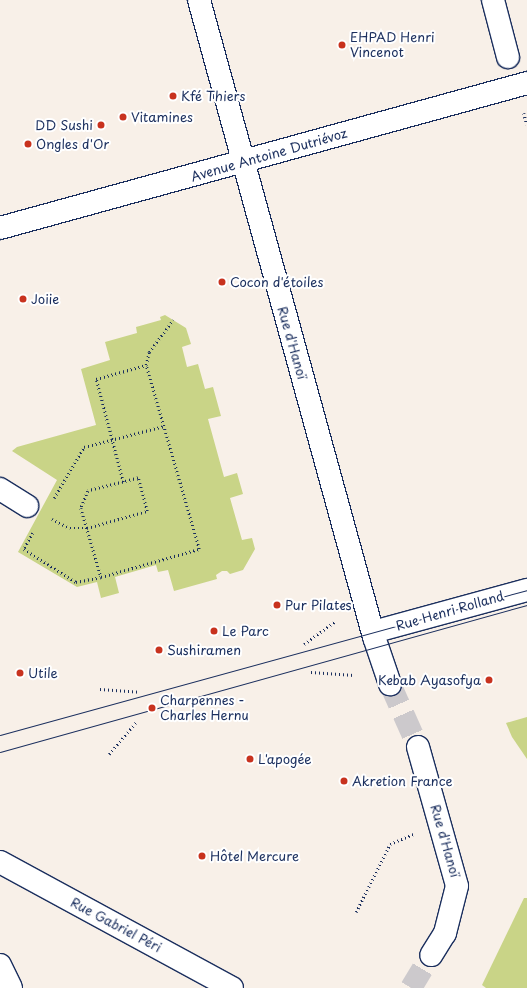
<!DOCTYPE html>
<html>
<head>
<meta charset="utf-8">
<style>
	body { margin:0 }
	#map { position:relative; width:527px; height:988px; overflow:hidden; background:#f8f0e8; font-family:"Playpen Sans",sans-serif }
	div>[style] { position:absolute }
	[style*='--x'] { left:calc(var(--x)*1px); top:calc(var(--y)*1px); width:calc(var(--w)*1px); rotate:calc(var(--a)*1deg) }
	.green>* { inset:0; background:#c9d487 }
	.minor-tunnel>* { height:22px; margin-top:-11px; transform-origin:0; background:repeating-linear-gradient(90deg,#ccc9cc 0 22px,transparent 0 33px) }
	.path>* { height:2.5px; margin-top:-1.25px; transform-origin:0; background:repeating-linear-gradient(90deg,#1b2f5e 0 1px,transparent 0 4px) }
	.roads { filter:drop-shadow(1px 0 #1b2f5e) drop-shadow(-1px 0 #1b2f5e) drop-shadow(0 1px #1b2f5e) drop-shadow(0 -1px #1b2f5e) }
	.minor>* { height:22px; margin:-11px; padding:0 11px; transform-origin:11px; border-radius:11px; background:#fff }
	.major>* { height:22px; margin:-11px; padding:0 11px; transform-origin:11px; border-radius:11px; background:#fff }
	.tram>* { height:1px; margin:-0.5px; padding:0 0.5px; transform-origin:0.5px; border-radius:0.5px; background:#1b2f5e }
	.dots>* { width:11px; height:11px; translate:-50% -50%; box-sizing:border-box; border:2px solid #fff; border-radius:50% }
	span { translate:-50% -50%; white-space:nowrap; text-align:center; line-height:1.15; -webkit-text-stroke:4px #fff; paint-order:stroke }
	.poi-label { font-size:13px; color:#1b2f5e }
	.left { translate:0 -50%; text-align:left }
	.right { translate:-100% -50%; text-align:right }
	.street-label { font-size:13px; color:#1b2f5e }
</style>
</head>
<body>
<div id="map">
	<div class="green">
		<i style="clip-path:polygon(165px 315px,186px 328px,191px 344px,182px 347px,187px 367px,198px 364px,205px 389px,213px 387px,221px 416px,208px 419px,224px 477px,237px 473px,243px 494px,230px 498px,242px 540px,252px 538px,255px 549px,243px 570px,230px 574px,227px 571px,222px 571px,216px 575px,217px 579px,174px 591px,168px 570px,158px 572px,156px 565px,115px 577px,119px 593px,101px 598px,97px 582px,77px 587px,18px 552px,57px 480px,12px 451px,17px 447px,96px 425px,81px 369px,110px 360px,105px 342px,137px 333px,136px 327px,161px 320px,160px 317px)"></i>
		<i style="clip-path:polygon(527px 717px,527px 759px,512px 737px,506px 723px)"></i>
		<i style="clip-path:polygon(524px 898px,527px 898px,527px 988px,486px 988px,482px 985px)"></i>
	</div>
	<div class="minor-tunnel">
		<i style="--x:390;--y:684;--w:69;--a:66"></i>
		<i style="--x:411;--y:988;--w:39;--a:-59"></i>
	</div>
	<div class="path">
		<i style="--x:524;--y:113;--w:12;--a:76"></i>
		<i style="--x:123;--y:482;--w:36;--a:166"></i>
		<i style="--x:88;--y:491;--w:18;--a:112"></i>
		<i style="--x:81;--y:508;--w:72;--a:73.8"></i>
		<i style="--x:101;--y:577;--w:102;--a:-15.9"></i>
		<i style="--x:199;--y:549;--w:191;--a:-106.1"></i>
		<i style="--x:54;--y:498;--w:59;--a:-59.5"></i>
		<i style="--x:84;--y:447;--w:83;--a:-14.7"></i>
		<i style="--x:52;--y:519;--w:20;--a:27"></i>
		<i style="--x:70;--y:528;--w:17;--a:0"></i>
		<i style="--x:87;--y:528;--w:62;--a:-15.8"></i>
		<i style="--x:147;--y:511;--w:34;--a:-105"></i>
		<i style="--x:138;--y:478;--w:16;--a:165"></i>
		<i style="--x:123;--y:482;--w:106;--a:-104.7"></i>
		<i style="--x:96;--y:379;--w:52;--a:-15.6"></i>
		<i style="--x:146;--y:365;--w:13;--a:-77"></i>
		<i style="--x:149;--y:352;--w:40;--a:-53"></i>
		<i style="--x:33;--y:533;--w:18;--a:119"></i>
		<i style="--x:24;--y:549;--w:62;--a:32.4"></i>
		<i style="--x:76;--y:582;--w:25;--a:-11"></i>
		<i style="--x:304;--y:644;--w:39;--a:-36"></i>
		<i style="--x:311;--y:672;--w:43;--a:4"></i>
		<i style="--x:100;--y:689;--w:39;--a:4"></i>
		<i style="--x:109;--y:754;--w:43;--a:-49.7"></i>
		<i style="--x:356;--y:912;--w:76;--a:-63.4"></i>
		<i style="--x:390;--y:844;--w:26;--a:-23"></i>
	</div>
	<div class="roads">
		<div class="minor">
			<i style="--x:199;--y:0;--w:661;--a:74.64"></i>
			<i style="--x:374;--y:637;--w:50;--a:71.2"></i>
			<i style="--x:493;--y:0;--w:59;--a:75.3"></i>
			<i style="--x:0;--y:228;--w:547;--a:-15.38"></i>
			<i style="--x:0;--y:489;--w:32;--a:32"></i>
			<i style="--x:373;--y:632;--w:160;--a:-15.3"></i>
			<i style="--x:418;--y:747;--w:144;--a:74.3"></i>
			<i style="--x:457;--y:886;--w:49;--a:104.3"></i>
			<i style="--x:445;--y:933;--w:26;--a:122"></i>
		</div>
		<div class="major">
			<i style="--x:0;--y:862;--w:264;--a:28.5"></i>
			<i style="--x:0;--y:965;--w:25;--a:64"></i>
		</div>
	</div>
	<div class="tram">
		<i style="--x:0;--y:735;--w:547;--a:-15.38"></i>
		<i style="--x:0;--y:752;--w:547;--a:-15.59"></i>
	</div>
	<div class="dots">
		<i style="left:342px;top:45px;background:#c8321e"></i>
		<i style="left:173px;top:96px;background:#c8321e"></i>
		<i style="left:123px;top:117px;background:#c8321e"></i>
		<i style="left:101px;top:125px;background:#c8321e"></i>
		<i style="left:28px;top:144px;background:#c8321e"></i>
		<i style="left:222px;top:282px;background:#c8321e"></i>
		<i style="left:23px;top:299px;background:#c8321e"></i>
		<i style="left:277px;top:605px;background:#c8321e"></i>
		<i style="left:214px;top:631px;background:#c8321e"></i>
		<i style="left:159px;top:650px;background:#c8321e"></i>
		<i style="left:20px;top:673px;background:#c8321e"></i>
		<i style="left:489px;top:680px;background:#c8321e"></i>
		<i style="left:152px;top:708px;background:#c8321e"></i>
		<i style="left:250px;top:759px;background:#c8321e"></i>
		<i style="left:344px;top:781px;background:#c8321e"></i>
		<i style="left:202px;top:856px;background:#c8321e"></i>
	</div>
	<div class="poi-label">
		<span class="left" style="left:350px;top:45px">EHPAD Henri<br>Vincenot</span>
		<span class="left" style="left:181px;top:96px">Kfé Thiers</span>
		<span class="left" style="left:131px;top:117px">Vitamines</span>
		<span class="right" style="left:93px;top:125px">DD Sushi</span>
		<span class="left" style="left:36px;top:144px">Ongles d'Or</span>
		<span class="left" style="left:230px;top:282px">Cocon d'étoiles</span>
		<span class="left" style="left:31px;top:299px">Joiie</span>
		<span class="left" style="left:285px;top:605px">Pur Pilates</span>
		<span class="left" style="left:222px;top:631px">Le Parc</span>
		<span class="left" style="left:167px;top:650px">Sushiramen</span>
		<span class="left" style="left:28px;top:673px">Utile</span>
		<span class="right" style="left:481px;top:680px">Kebab Ayasofya</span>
		<span class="left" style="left:160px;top:708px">Charpennes -<br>Charles Hernu</span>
		<span class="left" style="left:258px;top:759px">L'apogée</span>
		<span class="left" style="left:352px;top:781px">Akretion France</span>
		<span class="left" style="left:210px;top:856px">Hôtel Mercure</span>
	</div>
	<div class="street-label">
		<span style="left:269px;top:155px;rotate:-16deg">Avenue Antoine Dutriévoz</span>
		<span style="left:292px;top:343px;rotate:74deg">Rue d'Hanoï</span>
		<span style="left:450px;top:611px;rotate:-16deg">Rue Henri Rolland</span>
		<span style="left:445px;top:841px;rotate:74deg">Rue d'Hanoï</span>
		<span style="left:116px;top:925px;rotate:28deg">Rue Gabriel Péri</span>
	</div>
</div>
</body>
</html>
